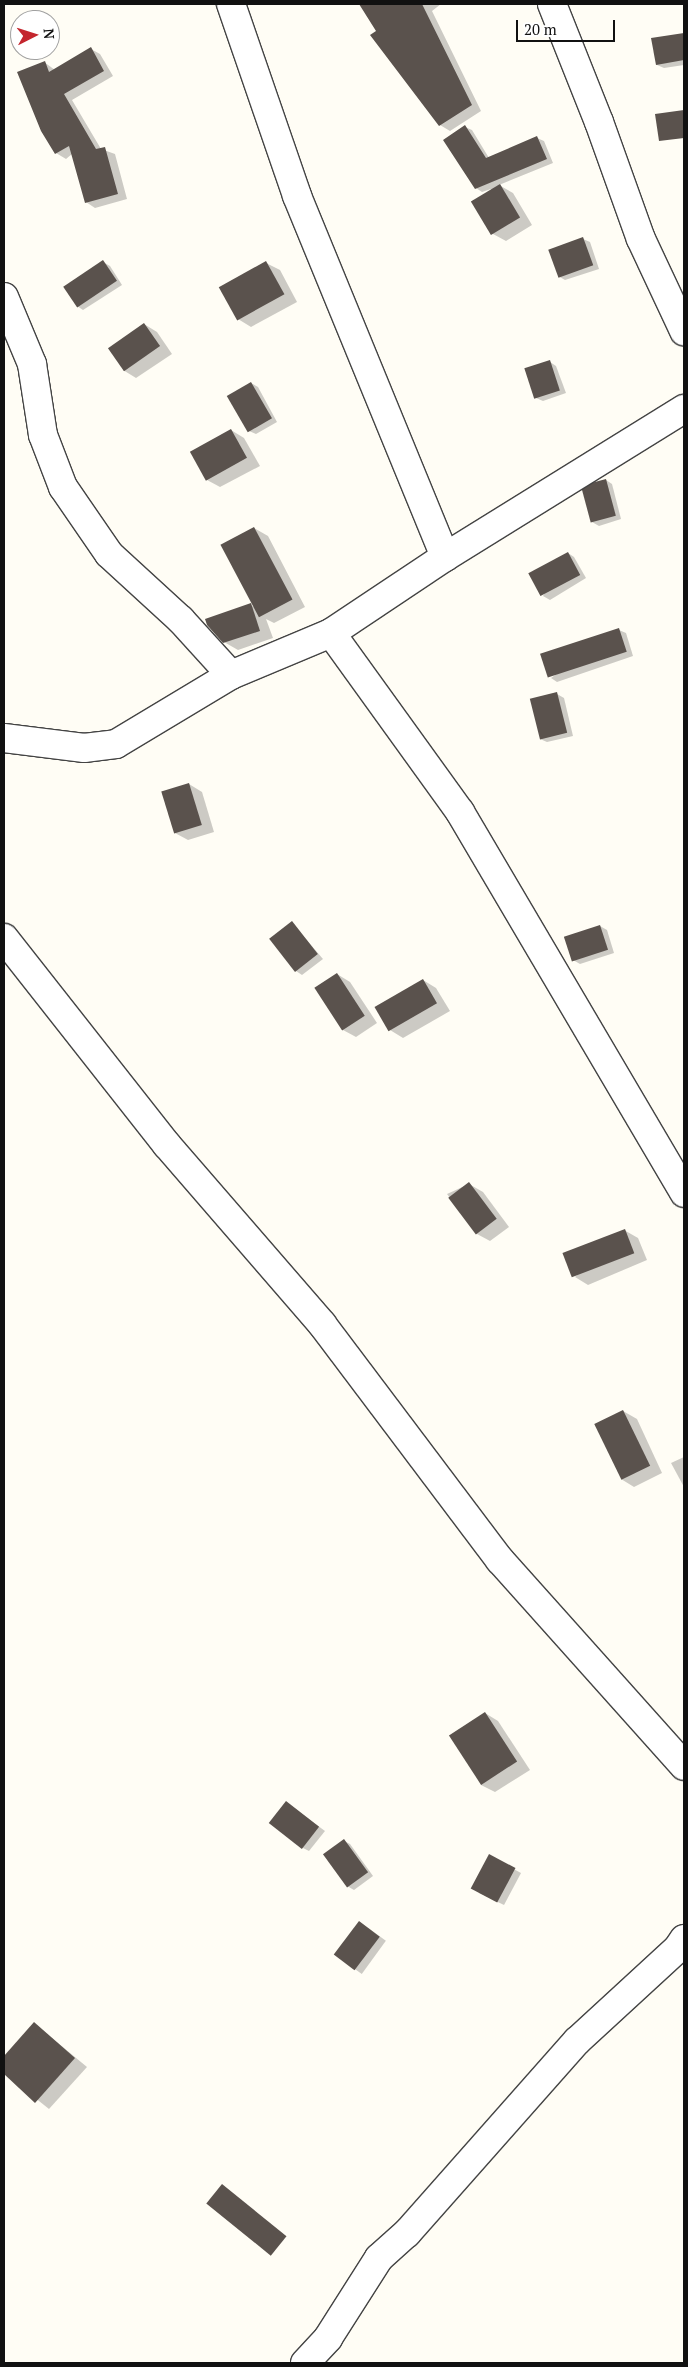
<!DOCTYPE html>
<html>
<head>
<meta charset="utf-8">
<style>
	body { margin:0 }
	#map { position:relative; width:688px; height:2367px; overflow:hidden; background:#fffdf5; font-family:"PT Serif",serif }
	div>[style] { position:absolute }
	[style*='--x'] { left:calc(var(--x)*1px); top:calc(var(--y)*1px); width:calc(var(--w)*1px); rotate:calc(var(--a)*1deg) }
	.shadow>* { inset:0; background:#0003; transform-origin:0 0 }
	.building>* { inset:0; background:#5a524d; transform-origin:0 0 }
	.roads { filter:drop-shadow(1px 0 #444) drop-shadow(-1px 0 #444) drop-shadow(0 1px #444) drop-shadow(0 -1px #444) }
	.minor>* { height:28px; margin:-14px; padding:0 14px; transform-origin:14px; border-radius:14px; background:#fff }
	span { translate:-50% -50%; white-space:nowrap; text-align:center; line-height:1.15; -webkit-text-stroke:5px #fff; paint-order:stroke }
	.frame { position:absolute; inset:0; border:5px solid #111; pointer-events:none }
	.north { position:absolute; left:10px; top:10px; width:50px; height:50px; box-sizing:border-box; background:#fff; border:1px solid #a0a0a0; border-radius:50%; rotate:85deg; font-size:14px; font-weight:700; line-height:20px; text-align:center; color:#111 }
	.north::after { content:''; display:block; margin:auto; width:18px; height:22px; background:#c4262e; clip-path:polygon(50% 0,100% 100%,50% 72%,0 100%) }
	.scale { position:absolute; left:516px; top:20px; width:99px; height:22px; box-sizing:border-box; border:2px solid #111; border-top:0; padding-left:6px; font-size:15px; line-height:18px; white-space:nowrap; color:#111; -webkit-text-stroke:4px #fff; paint-order:stroke }
</style>
</head>
<body>
<div id="map">
	<div class="shadow">
		<i style="clip-path:polygon(376px 4px,441px 4px,432px 11px,481px 111px,450px 131px,440px 125px,365px 11px)"></i>
		<i style="clip-path:polygon(684px 34px,684px 65px,664px 68px,657px 65px,653px 39px)"></i>
		<i style="clip-path:polygon(91px 49px,100px 54px,113px 76px,72px 100px,101px 149px,115px 154px,127px 199px,95px 208px,86px 202px,72px 154px,66px 159px,56px 153px,44px 62px,55px 70px)"></i>
		<i style="clip-path:polygon(465px 127px,472px 130px,489px 158px,537px 138px,544px 141px,553px 163px,499px 185px,513px 193px,532px 225px,506px 241px,493px 234px,491px 189px,482px 192px,476px 188px)"></i>
		<i style="clip-path:polygon(583px 239px,590px 242px,599px 269px,565px 280px,558px 276px)"></i>
		<i style="clip-path:polygon(103px 262px,110px 266px,122px 285px,83px 310px,77px 306px)"></i>
		<i style="clip-path:polygon(266px 263px,280px 270px,297px 302px,251px 327px,238px 319px)"></i>
		<i style="clip-path:polygon(144px 324px,157px 332px,172px 354px,136px 378px,123px 370px)"></i>
		<i style="clip-path:polygon(550px 362px,556px 366px,566px 393px,543px 401px,536px 398px,527px 370px)"></i>
		<i style="clip-path:polygon(251px 383px,258px 387px,277px 422px,256px 434px,249px 431px)"></i>
		<i style="clip-path:polygon(231px 430px,244px 438px,260px 466px,220px 487px,207px 480px)"></i>
		<i style="clip-path:polygon(606px 480px,612px 484px,621px 519px,599px 526px,592px 522px)"></i>
		<i style="clip-path:polygon(254px 528px,268px 536px,305px 607px,274px 623px,266px 619px,273px 638px,238px 650px,224px 642px,250px 605px,256px 608px)"></i>
		<i style="clip-path:polygon(568px 553px,574px 557px,586px 578px,550px 600px,543px 596px)"></i>
		<i style="clip-path:polygon(619px 630px,626px 633px,633px 656px,557px 682px,551px 678px)"></i>
		<i style="clip-path:polygon(557px 694px,564px 698px,573px 736px,547px 742px,540px 739px)"></i>
		<i style="clip-path:polygon(189px 784px,202px 792px,214px 832px,188px 840px,175px 833px)"></i>
		<i style="clip-path:polygon(292px 923px,323px 959px,302px 975px,296px 971px)"></i>
		<i style="clip-path:polygon(600px 926px,607px 930px,614px 953px,580px 964px,573px 960px)"></i>
		<i style="clip-path:polygon(337px 974px,350px 982px,377px 1023px,356px 1037px,343px 1030px)"></i>
		<i style="clip-path:polygon(423px 980px,436px 988px,450px 1011px,403px 1038px,390px 1030px,377px 1007px)"></i>
		<i style="clip-path:polygon(469px 1184px,483px 1192px,509px 1227px,490px 1241px,477px 1234px,447px 1194px)"></i>
		<i style="clip-path:polygon(624px 1230px,638px 1238px,647px 1260px,588px 1285px,575px 1277px)"></i>
		<i style="clip-path:polygon(623px 1411px,637px 1419px,662px 1473px,634px 1487px,621px 1479px)"></i>
		<i style="clip-path:polygon(684px 1457px,684px 1487px,671px 1463px)"></i>
		<i style="clip-path:polygon(485px 1713px,498px 1721px,530px 1770px,495px 1792px,481px 1785px)"></i>
		<i style="clip-path:polygon(286px 1802px,325px 1831px,309px 1851px,303px 1848px)"></i>
		<i style="clip-path:polygon(344px 1841px,350px 1844px,373px 1876px,354px 1890px,347px 1886px,324px 1855px)"></i>
		<i style="clip-path:polygon(489px 1856px,521px 1873px,504px 1905px,479px 1893px)"></i>
		<i style="left:360px;top:1922px;width:32px;height:41px;rotate:36deg"></i>
		<i style="clip-path:polygon(35px 2024px,87px 2067px,49px 2109px,4px 2073px,4px 2058px)"></i>
	</div>
	<div class="building">
		<i style="clip-path:polygon(359px 4px,422px 4px,472px 105px,439px 126px,370px 35px,376px 31px)"></i>
		<i style="clip-path:polygon(684px 33px,684px 60px,656px 65px,651px 38px)"></i>
		<i style="clip-path:polygon(91px 47px,104px 71px,64px 94px,96px 149px,105px 147px,118px 194px,85px 203px,69px 146px,55px 154px,41px 131px,17px 72px,45px 61px,49px 72px)"></i>
		<i style="clip-path:polygon(684px 110px,684px 138px,659px 141px,655px 114px)"></i>
		<i style="clip-path:polygon(465px 125px,486px 158px,537px 136px,547px 159px,475px 189px,443px 140px)"></i>
		<i style="left:500px;top:184px;width:39px;height:34px;rotate:59deg"></i>
		<i style="left:583px;top:237px;width:30px;height:37px;rotate:70deg"></i>
		<i style="left:103px;top:260px;width:25px;height:48px;rotate:56deg"></i>
		<i style="left:266px;top:261px;width:38px;height:54px;rotate:61deg"></i>
		<i style="left:144px;top:323px;width:28px;height:44px;rotate:55deg"></i>
		<i style="left:550px;top:360px;width:32px;height:27px;rotate:72deg"></i>
		<i style="left:251px;top:382px;width:42px;height:28px;rotate:60deg"></i>
		<i style="left:231px;top:429px;width:33px;height:47px;rotate:61deg"></i>
		<i style="left:606px;top:479px;width:38px;height:26px;rotate:75deg"></i>
		<i style="left:254px;top:527px;width:82px;height:38px;rotate:62deg"></i>
		<i style="left:568px;top:552px;width:26px;height:45px;rotate:62deg"></i>
		<i style="clip-path:polygon(251px 603px,260px 631px,223px 643px,207px 625px,205px 619px)"></i>
		<i style="left:619px;top:628px;width:25px;height:83px;rotate:72deg"></i>
		<i style="left:557px;top:692px;width:42px;height:28px;rotate:76deg"></i>
		<i style="left:189px;top:783px;width:44px;height:29px;rotate:73deg"></i>
		<i style="left:292px;top:921px;width:42px;height:29px;rotate:52deg"></i>
		<i style="left:600px;top:925px;width:26px;height:38px;rotate:72deg"></i>
		<i style="left:337px;top:973px;width:51px;height:27px;rotate:57deg"></i>
		<i style="left:423px;top:979px;width:28px;height:56px;rotate:60deg"></i>
		<i style="left:469px;top:1182px;width:46px;height:26px;rotate:53deg"></i>
		<i style="left:625px;top:1229px;width:26px;height:67px;rotate:69deg"></i>
		<i style="left:623px;top:1410px;width:62px;height:32px;rotate:64deg"></i>
		<i style="left:485px;top:1712px;width:59px;height:43px;rotate:57deg"></i>
		<i style="left:286px;top:1801px;width:42px;height:28px;rotate:38deg"></i>
		<i style="left:344px;top:1839px;width:41px;height:26px;rotate:54deg"></i>
		<i style="left:489px;top:1854px;width:30px;height:39px;rotate:28deg"></i>
		<i style="left:359px;top:1921px;width:26px;height:42px;rotate:37deg"></i>
		<i style="clip-path:polygon(34px 2022px,75px 2058px,35px 2103px,4px 2074px,4px 2056px)"></i>
		<i style="left:222px;top:2184px;width:83px;height:25px;rotate:39deg"></i>
	</div>
	<div class="roads">
		<div class="minor">
			<i style="--x:231;--y:4;--w:203;--a:71"></i>
			<i style="--x:297;--y:196;--w:390;--a:67.7"></i>
			<i style="--x:552;--y:4;--w:127;--a:68.3"></i>
			<i style="--x:599;--y:122;--w:124;--a:70.3"></i>
			<i style="--x:641;--y:239;--w:102;--a:64.9"></i>
			<i style="--x:4;--y:297;--w:73;--a:67.3"></i>
			<i style="--x:32;--y:364;--w:72;--a:81.2"></i>
			<i style="--x:43;--y:435;--w:56;--a:69"></i>
			<i style="--x:63;--y:487;--w:81;--a:55.5"></i>
			<i style="--x:109;--y:554;--w:98;--a:42.5"></i>
			<i style="--x:181;--y:620;--w:74;--a:47.7"></i>
			<i style="--x:331;--y:633;--w:221;--a:54.2"></i>
			<i style="--x:460;--y:812;--w:442;--a:59.5"></i>
			<i style="--x:4;--y:738;--w:81;--a:7.1"></i>
			<i style="--x:84;--y:748;--w:32;--a:-7"></i>
			<i style="--x:116;--y:744;--w:134;--a:-31"></i>
			<i style="--x:231;--y:675;--w:108;--a:-22.8"></i>
			<i style="--x:331;--y:633;--w:137;--a:-33.7"></i>
			<i style="--x:445;--y:557;--w:281;--a:-31.8"></i>
			<i style="--x:4;--y:938;--w:263;--a:51.8"></i>
			<i style="--x:167;--y:1145;--w:237;--a:49.1"></i>
			<i style="--x:322;--y:1324;--w:296;--a:53"></i>
			<i style="--x:500;--y:1560;--w:276;--a:48.2"></i>
			<i style="--x:305;--y:2363;--w:34;--a:-47"></i>
			<i style="--x:328;--y:2338;--w:95;--a:-57.5"></i>
			<i style="--x:379;--y:2258;--w:38;--a:-42"></i>
			<i style="--x:407;--y:2233;--w:256;--a:-48.5"></i>
			<i style="--x:577;--y:2041;--w:137;--a:-42.6"></i>
			<i style="--x:678;--y:1948;--w:11;--a:-56"></i>
		</div>
	</div>
	<div class="frame"></div>
	<div class="north">N</div>
	<div class="scale">20 m</div>
</div>
</body>
</html>
